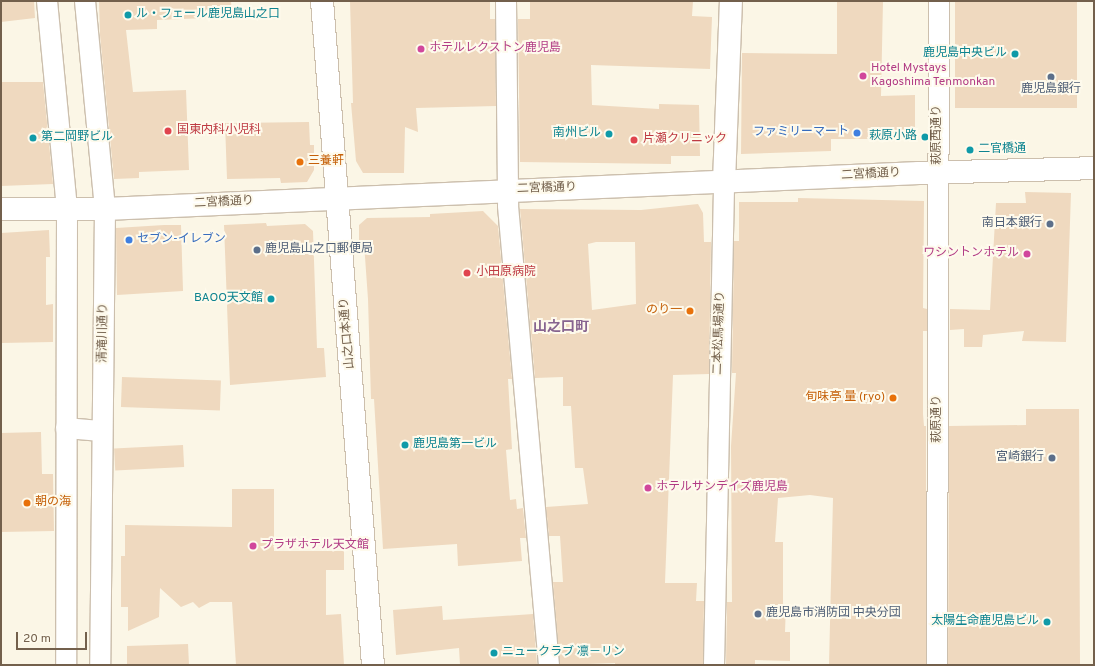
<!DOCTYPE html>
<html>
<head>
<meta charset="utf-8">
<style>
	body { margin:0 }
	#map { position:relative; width:1095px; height:666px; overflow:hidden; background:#fbf6e6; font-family:Overpass,"Noto Sans JP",sans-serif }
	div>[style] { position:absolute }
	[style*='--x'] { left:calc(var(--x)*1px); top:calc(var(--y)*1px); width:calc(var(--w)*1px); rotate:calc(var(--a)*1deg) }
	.building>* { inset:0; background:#efd9bf; transform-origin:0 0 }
	.roads { filter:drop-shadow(1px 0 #ccbfad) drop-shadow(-1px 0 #ccbfad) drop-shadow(0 1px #ccbfad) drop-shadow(0 -1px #ccbfad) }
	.minor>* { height:20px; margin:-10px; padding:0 10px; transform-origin:10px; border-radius:10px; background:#fff }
	.tertiary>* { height:22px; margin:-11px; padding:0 11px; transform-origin:11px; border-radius:11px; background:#fff }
	.dots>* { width:11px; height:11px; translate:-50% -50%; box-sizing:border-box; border:2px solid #fefaec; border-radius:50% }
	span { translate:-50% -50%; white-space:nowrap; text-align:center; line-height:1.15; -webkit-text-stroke:4px #fefaec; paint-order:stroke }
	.culture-label { font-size:12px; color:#0d838f }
	.left { translate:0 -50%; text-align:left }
	.right { translate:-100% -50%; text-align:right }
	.hotel-label { font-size:12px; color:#b23c85 }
	.service-label { font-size:12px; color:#4e5e75 }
	.health-label { font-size:12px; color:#be3a42 }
	.shop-label { font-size:12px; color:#366cbe }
	.street-label { font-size:12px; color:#73604c }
	.food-label { font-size:12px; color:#c56008 }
	.quarter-label { font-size:14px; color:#87648f; font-weight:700 }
	.frame { position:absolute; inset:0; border:2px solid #73604c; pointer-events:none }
	.scale { position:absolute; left:16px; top:632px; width:71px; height:18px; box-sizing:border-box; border:2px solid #73604c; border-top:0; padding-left:5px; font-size:12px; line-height:14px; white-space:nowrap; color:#73604c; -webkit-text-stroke:3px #fefaec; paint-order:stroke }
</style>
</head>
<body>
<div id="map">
	<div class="building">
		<i style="clip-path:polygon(1px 1px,34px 1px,35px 18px,1px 22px)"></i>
		<i style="clip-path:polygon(99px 1px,231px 1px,232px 17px,157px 20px,157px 29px,126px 30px,133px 92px,186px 90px,189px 170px,139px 172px,139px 178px,114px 179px,100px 35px)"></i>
		<i style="clip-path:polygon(350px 1px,490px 1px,490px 19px,495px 19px,496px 106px,416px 108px,418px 132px,405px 127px,404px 173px,363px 173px,356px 161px,351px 103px,353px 103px)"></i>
		<i style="clip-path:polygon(530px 1px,693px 1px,692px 16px,712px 17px,710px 69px,591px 65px,592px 105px,659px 109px,659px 104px,699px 105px,700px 156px,671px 156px,671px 164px,520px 162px,518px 19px,530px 19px)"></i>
		<i style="clip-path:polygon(837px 1px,883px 1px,881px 96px,915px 95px,915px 139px,831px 139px,831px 151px,741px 154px,742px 53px,837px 54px)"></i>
		<i style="left:955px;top:1px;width:122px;height:107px"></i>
		<i style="clip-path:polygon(1px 82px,43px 82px,53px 184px,1px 186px)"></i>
		<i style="clip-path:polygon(309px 122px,310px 145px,314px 145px,314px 170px,307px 182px,281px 183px,280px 178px,227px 179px,225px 123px)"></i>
		<i style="clip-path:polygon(1025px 192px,1071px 193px,1066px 342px,1022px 341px,1024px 331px,983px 335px,982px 347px,964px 347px,964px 329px,950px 330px,950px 309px,990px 310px,996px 203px,1026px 203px)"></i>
		<i style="clip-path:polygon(798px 198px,924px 201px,923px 308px,927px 309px,927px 331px,923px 331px,923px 414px,924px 426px,926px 426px,926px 665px,829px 665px,833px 498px,810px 495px,778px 498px,775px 542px,783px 542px,783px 604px,786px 604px,785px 632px,790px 632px,790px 661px,755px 660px,755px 665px,726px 665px,727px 602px,732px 602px,731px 446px,736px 373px,732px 373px,734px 241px,739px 241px,739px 202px,798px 202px)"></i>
		<i style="clip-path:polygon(evenodd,698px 204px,703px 213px,704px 242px,711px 242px,709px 374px,673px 375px,665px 583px,697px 583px,696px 601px,704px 601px,703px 665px,615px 665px,615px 663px,560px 665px,553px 582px,563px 582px,560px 536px,549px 536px,546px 507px,588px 504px,583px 468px,575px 468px,571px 406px,563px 406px,563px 377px,535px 378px,520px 209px,641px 210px,698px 204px,596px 242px,635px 242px,636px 304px,592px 310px,588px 244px,596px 242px)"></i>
		<i style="clip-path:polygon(483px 211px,498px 226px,512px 379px,508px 379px,512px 449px,506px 450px,510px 500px,516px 499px,517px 509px,523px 508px,526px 538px,520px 538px,522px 561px,458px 566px,457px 544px,383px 549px,374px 399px,371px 399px,368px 299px,364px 243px,359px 243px,359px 225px,367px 218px,430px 217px,430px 214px)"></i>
		<i style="clip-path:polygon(266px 223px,267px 226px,305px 224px,313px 231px,317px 348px,324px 348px,326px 377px,230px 385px,224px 225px)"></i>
		<i style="clip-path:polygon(164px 225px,181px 225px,183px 291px,117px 295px,116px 228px)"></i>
		<i style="clip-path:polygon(49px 230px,50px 257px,46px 257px,46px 305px,53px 304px,53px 342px,1px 343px,1px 233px)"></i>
		<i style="left:122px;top:377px;width:99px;height:30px;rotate:2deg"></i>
		<i style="clip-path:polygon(1026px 409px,1079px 409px,1080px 665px,948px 665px,949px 426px,1026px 425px)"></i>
		<i style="clip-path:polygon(41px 432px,42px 474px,53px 474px,54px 531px,1px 532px,1px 433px)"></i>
		<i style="left:183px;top:445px;width:22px;height:69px;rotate:87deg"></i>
		<i style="clip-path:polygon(232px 489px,274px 489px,274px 551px,344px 551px,344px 570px,326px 570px,326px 615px,341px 614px,344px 665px,236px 665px,232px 602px,210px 602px,199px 608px,193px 602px,181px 607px,160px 588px,159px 617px,128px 631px,128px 607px,121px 607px,121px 556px,125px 556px,125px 525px,232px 527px)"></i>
		<i style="clip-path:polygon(442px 606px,443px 620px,533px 614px,537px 665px,460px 665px,459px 648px,396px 655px,393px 610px)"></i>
		<i style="clip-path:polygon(188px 644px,189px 665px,127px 664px,127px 646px)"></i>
	</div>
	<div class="roads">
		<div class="minor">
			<i style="--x:47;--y:1;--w:209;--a:84.5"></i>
			<i style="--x:67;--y:209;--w:456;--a:90.1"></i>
			<i style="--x:85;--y:1;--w:209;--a:84.5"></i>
			<i style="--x:105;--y:209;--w:456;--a:90.6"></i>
			<i style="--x:506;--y:1;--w:205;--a:89.4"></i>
			<i style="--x:508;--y:206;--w:461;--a:84.9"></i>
			<i style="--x:66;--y:428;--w:36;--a:5"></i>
			<i style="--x:714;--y:665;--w:483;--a:-88.8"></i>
			<i style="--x:937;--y:665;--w:664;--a:-89.83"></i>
		</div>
		<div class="tertiary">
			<i style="--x:322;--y:1;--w:666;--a:85.61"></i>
			<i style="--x:724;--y:182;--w:181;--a:-87.8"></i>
			<i style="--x:1;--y:209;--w:104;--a:0"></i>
			<i style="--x:105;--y:209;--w:815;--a:-2.53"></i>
			<i style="--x:919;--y:173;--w:175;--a:-1.6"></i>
		</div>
	</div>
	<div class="dots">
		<i style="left:128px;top:15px;background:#0f9aa8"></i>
		<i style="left:421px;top:49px;background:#d1479c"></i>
		<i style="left:1015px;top:54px;background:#0f9aa8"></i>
		<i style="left:863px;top:76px;background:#d1479c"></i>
		<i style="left:1051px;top:77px;background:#5c6f8a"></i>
		<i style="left:168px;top:131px;background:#e0444e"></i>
		<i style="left:857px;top:133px;background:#3f7fe0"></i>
		<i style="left:609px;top:134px;background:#0f9aa8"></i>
		<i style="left:925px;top:137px;background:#0f9aa8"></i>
		<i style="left:33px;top:138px;background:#0f9aa8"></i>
		<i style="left:634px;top:140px;background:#e0444e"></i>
		<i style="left:970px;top:150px;background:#0f9aa8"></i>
		<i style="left:300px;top:162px;background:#e8710a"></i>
		<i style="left:1050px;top:224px;background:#5c6f8a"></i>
		<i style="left:129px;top:240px;background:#3f7fe0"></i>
		<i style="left:257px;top:250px;background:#5c6f8a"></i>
		<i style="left:1027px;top:254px;background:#d1479c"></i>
		<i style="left:467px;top:273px;background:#e0444e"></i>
		<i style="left:271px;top:299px;background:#0f9aa8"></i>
		<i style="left:690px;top:311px;background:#e8710a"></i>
		<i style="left:893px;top:398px;background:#e8710a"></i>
		<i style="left:405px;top:445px;background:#0f9aa8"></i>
		<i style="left:1052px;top:458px;background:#5c6f8a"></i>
		<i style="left:648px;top:488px;background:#d1479c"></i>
		<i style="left:27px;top:503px;background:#e8710a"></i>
		<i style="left:253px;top:546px;background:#d1479c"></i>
		<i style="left:758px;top:614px;background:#5c6f8a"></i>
		<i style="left:1047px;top:622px;background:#0f9aa8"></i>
		<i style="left:494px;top:653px;background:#0f9aa8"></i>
	</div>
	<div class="culture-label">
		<span class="left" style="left:136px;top:15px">ル・フェール鹿児島山之口</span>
		<span class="right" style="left:1007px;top:54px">鹿児島中央ビル</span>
		<span class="right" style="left:601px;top:134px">南州ビル</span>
		<span class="right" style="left:917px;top:137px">萩原小路</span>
		<span class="left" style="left:41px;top:138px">第二岡野ビル</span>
		<span class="left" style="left:978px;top:150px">二官橋通</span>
		<span class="right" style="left:263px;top:299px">BAOO天文館</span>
		<span class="left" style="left:413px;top:445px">鹿児島第一ビル</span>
		<span class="right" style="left:1039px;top:622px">太陽生命鹿児島ビル</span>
		<span class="left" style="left:502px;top:653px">ニュークラブ 凛－リン</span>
	</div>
	<div class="hotel-label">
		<span class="left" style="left:429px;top:49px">ホテルレクストン鹿児島</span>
		<span class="left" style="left:871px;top:76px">Hotel Mystays<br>Kagoshima Tenmonkan</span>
		<span class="right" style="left:1019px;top:254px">ワシントンホテル</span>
		<span class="left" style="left:656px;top:488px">ホテルサンデイズ鹿児島</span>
		<span class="left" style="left:261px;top:546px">プラザホテル天文館</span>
	</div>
	<div class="service-label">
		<span style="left:1051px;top:90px">鹿児島銀行</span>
		<span class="right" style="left:1042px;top:224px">南日本銀行</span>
		<span class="left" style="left:265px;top:250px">鹿児島山之口郵便局</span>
		<span class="right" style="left:1044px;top:458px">宮崎銀行</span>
		<span class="left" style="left:766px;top:614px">鹿児島市消防団 中央分団</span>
	</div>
	<div class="health-label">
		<span class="left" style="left:177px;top:131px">国東内科小児科</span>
		<span class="left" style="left:643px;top:140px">片瀬クリニック</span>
		<span class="left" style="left:476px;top:273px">小田原病院</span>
	</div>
	<div class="shop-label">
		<span class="right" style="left:849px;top:133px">ファミリーマート</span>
		<span class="left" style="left:137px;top:240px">セブン-イレブン</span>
	</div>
	<div class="street-label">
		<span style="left:938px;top:135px;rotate:-90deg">萩原西通り</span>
		<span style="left:871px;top:175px;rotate:-3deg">二宮橋通り</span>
		<span style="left:547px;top:189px;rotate:-2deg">二宮橋通り</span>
		<span style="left:224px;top:203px;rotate:-3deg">二宮橋通り</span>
		<span style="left:104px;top:333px;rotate:-89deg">清滝川通り</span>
		<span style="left:348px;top:333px;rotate:-95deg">山之口本通り</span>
		<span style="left:720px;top:333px;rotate:-88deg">二本松馬場通り</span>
		<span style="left:938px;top:419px;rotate:-90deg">萩原通り</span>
	</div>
	<div class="food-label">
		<span class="left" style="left:308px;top:162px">三養軒</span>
		<span class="right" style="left:682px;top:311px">のり一</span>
		<span class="right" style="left:885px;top:398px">旬味亭 量 (ryo)</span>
		<span class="left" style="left:35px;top:503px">朝の海</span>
	</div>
	<div class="quarter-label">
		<span style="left:561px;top:328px">山之口町</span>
	</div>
	<div class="frame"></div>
	<div class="scale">20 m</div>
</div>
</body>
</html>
